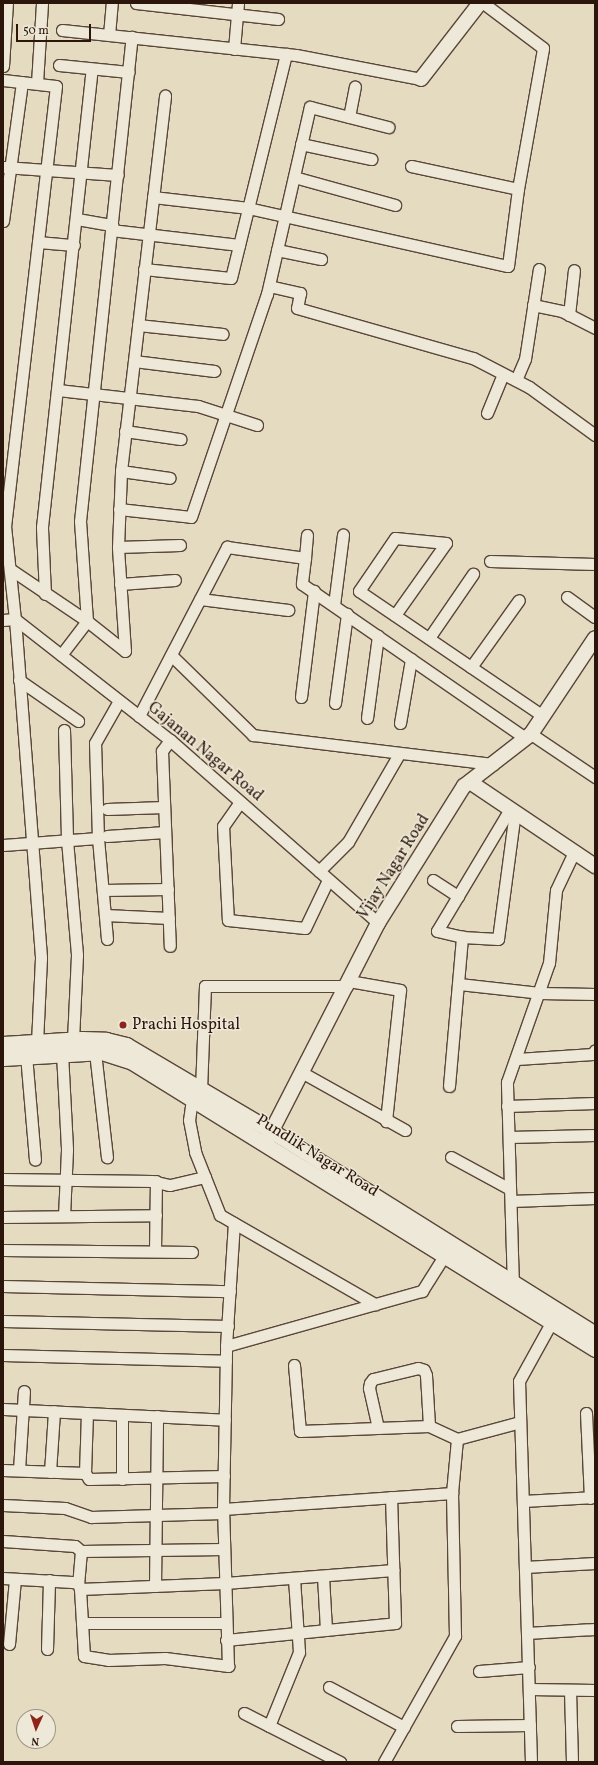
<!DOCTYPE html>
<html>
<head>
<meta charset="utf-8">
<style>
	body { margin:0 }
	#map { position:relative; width:598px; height:1765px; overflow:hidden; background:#e4dbc1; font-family:Vollkorn,serif }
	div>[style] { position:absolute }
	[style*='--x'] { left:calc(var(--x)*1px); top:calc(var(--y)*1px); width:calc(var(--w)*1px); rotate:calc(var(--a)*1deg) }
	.roads { filter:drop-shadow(1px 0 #5a4638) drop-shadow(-1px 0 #5a4638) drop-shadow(0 1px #5a4638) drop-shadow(0 -1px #5a4638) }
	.minor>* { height:11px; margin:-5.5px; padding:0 5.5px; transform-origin:5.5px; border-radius:5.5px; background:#ede8d7 }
	.tertiary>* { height:14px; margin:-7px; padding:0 7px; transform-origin:7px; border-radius:7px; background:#ede8d7 }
	.secondary>* { height:15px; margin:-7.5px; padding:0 7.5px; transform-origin:7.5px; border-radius:7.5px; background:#ede8d7 }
	.dots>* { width:11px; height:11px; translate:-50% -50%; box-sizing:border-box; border:2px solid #ede8d7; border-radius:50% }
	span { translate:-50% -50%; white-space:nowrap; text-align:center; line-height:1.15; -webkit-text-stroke:3px #ede8d7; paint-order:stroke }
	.street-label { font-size:16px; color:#2c150a }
	.poi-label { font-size:16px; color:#2c150a }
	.left { translate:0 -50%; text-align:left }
	.frame { position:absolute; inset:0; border:4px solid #2c150a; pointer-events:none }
	.north { position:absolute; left:16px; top:1709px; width:40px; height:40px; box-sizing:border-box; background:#ede8d7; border:1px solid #a09485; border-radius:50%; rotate:183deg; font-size:11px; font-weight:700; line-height:16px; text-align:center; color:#2c150a }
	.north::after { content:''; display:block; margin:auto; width:14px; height:18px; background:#8f2418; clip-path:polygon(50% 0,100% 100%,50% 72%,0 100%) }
	.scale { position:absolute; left:16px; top:24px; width:75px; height:18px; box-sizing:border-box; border:2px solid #2c150a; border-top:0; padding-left:5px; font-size:12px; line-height:14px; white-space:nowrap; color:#2c150a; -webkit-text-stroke:3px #ede8d7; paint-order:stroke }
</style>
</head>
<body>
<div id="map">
	<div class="roads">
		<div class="minor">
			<i style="--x:136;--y:3;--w:143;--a:6.4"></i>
			<i style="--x:62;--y:30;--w:235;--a:6.1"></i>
			<i style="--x:296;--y:55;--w:127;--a:10.9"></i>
			<i style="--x:109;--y:35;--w:32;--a:-85"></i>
			<i style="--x:234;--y:49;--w:46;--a:-85"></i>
			<i style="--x:59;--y:65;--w:70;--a:5.7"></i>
			<i style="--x:3;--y:66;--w:63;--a:-86.4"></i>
			<i style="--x:3;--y:80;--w:53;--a:6.5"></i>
			<i style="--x:56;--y:86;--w:443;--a:96.6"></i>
			<i style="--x:5;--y:526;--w:94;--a:83.9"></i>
			<i style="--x:15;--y:619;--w:340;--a:85.6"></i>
			<i style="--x:41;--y:958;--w:84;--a:92.7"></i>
			<i style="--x:37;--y:83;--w:80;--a:-86.4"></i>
			<i style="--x:349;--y:117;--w:31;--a:-79"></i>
			<i style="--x:301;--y:144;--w:72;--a:12.1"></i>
			<i style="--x:411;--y:166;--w:109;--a:12.1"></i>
			<i style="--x:518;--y:189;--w:143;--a:-79.9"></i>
			<i style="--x:543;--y:48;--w:75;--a:-143.1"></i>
			<i style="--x:4;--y:167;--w:114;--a:4"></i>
			<i style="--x:294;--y:177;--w:105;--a:15.5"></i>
			<i style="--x:153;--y:197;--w:96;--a:6.6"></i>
			<i style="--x:248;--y:208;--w:266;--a:12.6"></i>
			<i style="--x:508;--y:266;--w:78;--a:-82.6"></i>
			<i style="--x:77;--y:219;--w:36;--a:10"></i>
			<i style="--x:3;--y:221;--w:140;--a:-82.2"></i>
			<i style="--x:111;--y:230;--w:129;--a:6.7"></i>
			<i style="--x:38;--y:242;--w:36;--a:5"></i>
			<i style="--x:277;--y:250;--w:45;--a:11.6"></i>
			<i style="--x:144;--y:269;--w:87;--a:5.9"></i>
			<i style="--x:231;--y:278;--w:231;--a:-76.2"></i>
			<i style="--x:269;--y:286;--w:32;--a:13"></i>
			<i style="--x:300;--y:293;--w:15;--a:101"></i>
			<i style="--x:297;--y:308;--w:183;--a:15.9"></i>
			<i style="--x:473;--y:358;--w:63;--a:27.4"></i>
			<i style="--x:529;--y:387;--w:82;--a:36"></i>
			<i style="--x:533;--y:305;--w:30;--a:12"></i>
			<i style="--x:562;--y:311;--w:37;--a:27"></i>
			<i style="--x:569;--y:315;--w:45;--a:-83.7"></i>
			<i style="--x:138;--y:325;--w:85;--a:6"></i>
			<i style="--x:134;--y:361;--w:81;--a:7.1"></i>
			<i style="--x:516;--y:380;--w:23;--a:-67"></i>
			<i style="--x:525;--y:359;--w:91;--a:-81.2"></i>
			<i style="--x:58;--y:390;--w:141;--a:6.5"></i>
			<i style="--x:198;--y:406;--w:62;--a:17.9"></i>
			<i style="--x:487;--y:413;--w:42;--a:-67.7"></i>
			<i style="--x:125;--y:431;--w:56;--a:8.3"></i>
			<i style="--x:121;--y:471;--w:49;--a:8.1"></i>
			<i style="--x:119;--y:509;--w:72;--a:6.3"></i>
			<i style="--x:191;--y:517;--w:236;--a:-71.2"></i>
			<i style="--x:267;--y:294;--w:192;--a:-77.1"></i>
			<i style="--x:310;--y:107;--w:81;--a:14.4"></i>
			<i style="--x:118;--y:547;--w:62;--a:-1.8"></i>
			<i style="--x:305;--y:558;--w:23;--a:-85"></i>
			<i style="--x:490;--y:561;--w:105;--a:1.6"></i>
			<i style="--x:10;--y:569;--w:93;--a:34"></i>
			<i style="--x:87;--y:621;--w:48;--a:38.3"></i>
			<i style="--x:120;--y:584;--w:55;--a:-4.2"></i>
			<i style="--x:45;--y:594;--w:67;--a:-92.6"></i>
			<i style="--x:42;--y:527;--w:461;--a:-83.8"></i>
			<i style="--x:567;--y:597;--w:34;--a:36"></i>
			<i style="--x:200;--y:599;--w:89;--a:7.1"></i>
			<i style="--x:334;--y:605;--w:71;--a:-82.7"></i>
			<i style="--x:395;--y:615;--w:88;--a:-54.7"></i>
			<i style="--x:446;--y:543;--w:51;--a:-174.4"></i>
			<i style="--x:395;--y:538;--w:64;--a:124.2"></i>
			<i style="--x:359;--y:591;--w:222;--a:34.2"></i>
			<i style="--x:3;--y:620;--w:12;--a:-5"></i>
			<i style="--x:15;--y:619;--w:197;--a:38"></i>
			<i style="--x:170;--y:740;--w:277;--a:41.3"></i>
			<i style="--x:429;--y:638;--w:78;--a:-55.5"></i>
			<i style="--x:125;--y:651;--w:104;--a:-93.9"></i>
			<i style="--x:118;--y:547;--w:76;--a:-87.7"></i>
			<i style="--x:121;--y:471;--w:378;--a:-83.3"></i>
			<i style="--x:61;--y:655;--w:43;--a:-52.6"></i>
			<i style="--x:87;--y:621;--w:100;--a:-94"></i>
			<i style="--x:80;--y:521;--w:487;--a:-83.9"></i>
			<i style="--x:171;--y:655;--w:115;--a:44.3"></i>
			<i style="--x:253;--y:735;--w:242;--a:6.9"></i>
			<i style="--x:471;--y:667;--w:82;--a:-54.4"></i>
			<i style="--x:19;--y:680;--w:72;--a:34.8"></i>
			<i style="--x:301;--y:697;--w:107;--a:-83"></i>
			<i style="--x:335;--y:703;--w:90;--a:-82.3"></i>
			<i style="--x:139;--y:716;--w:191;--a:-62.5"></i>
			<i style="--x:227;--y:547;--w:79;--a:8"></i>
			<i style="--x:305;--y:558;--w:26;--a:97"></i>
			<i style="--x:302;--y:584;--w:271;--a:34.6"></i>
			<i style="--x:367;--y:718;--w:83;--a:-82.4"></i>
			<i style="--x:400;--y:723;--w:65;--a:-80.2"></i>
			<i style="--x:64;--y:730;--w:110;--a:88.4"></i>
			<i style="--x:67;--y:840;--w:115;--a:85"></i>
			<i style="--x:77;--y:955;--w:85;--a:92.7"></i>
			<i style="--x:531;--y:734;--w:77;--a:33.9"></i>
			<i style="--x:170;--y:740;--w:14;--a:126"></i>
			<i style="--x:162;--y:751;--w:195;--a:87.7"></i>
			<i style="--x:240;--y:802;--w:29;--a:125"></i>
			<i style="--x:223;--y:826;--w:94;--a:87"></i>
			<i style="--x:228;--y:920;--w:77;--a:5.9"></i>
			<i style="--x:305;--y:928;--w:53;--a:-64.4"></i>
			<i style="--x:107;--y:809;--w:57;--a:-2"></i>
			<i style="--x:510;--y:809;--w:142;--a:120.9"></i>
			<i style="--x:437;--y:931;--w:26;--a:13"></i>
			<i style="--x:462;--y:937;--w:36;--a:3"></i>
			<i style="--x:498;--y:939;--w:128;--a:-82.4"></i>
			<i style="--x:107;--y:836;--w:58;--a:-3.9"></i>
			<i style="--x:3;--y:845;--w:95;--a:-4.2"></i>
			<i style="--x:319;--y:871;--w:41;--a:-45"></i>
			<i style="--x:348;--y:842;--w:102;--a:-59.9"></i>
			<i style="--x:433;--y:880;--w:30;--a:33"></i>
			<i style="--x:103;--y:890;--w:65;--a:-0.9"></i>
			<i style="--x:105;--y:915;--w:64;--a:2.7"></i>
			<i style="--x:107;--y:939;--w:101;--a:-95.1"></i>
			<i style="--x:98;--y:838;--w:95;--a:-91.8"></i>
			<i style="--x:95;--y:743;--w:48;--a:-60.3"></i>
			<i style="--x:349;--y:981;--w:52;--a:10"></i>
			<i style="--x:400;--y:990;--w:132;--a:96.1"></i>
			<i style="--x:459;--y:984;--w:81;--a:6.3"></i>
			<i style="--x:540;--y:993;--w:55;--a:1"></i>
			<i style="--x:347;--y:986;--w:142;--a:180"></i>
			<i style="--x:205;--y:986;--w:103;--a:92.2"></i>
			<i style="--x:201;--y:1089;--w:13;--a:132"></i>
			<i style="--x:192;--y:1099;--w:21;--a:98"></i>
			<i style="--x:189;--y:1120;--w:33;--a:79"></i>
			<i style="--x:195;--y:1152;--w:68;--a:68.4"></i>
			<i style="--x:220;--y:1215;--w:179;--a:29.9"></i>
			<i style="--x:95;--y:1052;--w:106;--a:83.5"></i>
			<i style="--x:62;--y:1053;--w:97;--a:87"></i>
			<i style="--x:67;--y:1150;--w:66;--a:92.6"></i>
			<i style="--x:26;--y:1055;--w:105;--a:85.1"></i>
			<i style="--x:517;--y:1059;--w:76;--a:-3.8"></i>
			<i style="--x:593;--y:1054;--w:4;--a:-63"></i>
			<i style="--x:303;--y:1073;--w:117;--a:29.2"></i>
			<i style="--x:449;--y:1086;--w:150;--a:-85"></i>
			<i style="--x:507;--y:1106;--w:88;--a:-2"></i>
			<i style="--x:509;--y:1137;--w:86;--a:-1.3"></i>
			<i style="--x:451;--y:1157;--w:67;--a:28.5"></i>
			<i style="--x:3;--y:1179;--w:149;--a:0.8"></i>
			<i style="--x:152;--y:1181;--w:18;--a:13"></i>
			<i style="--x:170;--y:1185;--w:36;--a:-13"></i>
			<i style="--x:511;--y:1201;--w:84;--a:-2"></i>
			<i style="--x:3;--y:1217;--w:153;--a:-0.7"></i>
			<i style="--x:3;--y:1250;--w:189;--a:0.6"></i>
			<i style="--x:155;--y:1251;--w:70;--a:-89.2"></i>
			<i style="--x:3;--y:1286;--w:227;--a:1.3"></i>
			<i style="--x:513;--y:1287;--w:205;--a:-91.7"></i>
			<i style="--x:507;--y:1082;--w:126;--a:-70.6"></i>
			<i style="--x:549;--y:963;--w:73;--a:-84.5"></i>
			<i style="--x:556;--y:890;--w:42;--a:-64.7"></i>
			<i style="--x:3;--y:1321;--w:225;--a:1.3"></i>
			<i style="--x:226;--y:1346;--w:204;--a:-15.7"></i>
			<i style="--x:422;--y:1291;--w:41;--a:-57.8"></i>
			<i style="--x:3;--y:1355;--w:223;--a:1.5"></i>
			<i style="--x:294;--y:1365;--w:66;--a:84.8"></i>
			<i style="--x:300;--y:1431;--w:129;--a:-2.2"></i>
			<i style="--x:429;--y:1426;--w:31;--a:25"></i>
			<i style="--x:457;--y:1439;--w:65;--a:-15.1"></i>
			<i style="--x:3;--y:1409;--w:222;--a:2.8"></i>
			<i style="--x:586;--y:1413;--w:85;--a:87.3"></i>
			<i style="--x:378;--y:1428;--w:41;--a:-102.7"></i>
			<i style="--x:369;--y:1388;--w:5;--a:-79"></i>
			<i style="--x:370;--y:1383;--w:5;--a:-53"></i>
			<i style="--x:373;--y:1379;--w:46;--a:-13.7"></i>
			<i style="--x:418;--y:1368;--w:6;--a:18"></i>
			<i style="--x:424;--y:1370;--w:5;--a:68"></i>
			<i style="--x:426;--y:1375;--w:51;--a:86.6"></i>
			<i style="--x:3;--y:1470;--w:82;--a:2.1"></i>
			<i style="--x:85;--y:1473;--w:7;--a:56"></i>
			<i style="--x:89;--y:1479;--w:135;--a:-1.3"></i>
			<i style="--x:19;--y:1470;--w:79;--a:-86.4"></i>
			<i style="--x:50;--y:1472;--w:61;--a:-86.2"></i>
			<i style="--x:85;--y:1473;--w:60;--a:-88.1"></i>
			<i style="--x:122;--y:1479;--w:64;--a:-90"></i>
			<i style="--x:523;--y:1501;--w:72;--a:-3.2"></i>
			<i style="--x:3;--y:1505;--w:62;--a:2.8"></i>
			<i style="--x:65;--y:1508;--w:28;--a:19"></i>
			<i style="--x:91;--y:1517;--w:132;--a:-1.7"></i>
			<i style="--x:223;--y:1509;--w:230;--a:-4"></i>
			<i style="--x:3;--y:1541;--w:72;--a:4"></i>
			<i style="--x:75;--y:1546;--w:8;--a:40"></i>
			<i style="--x:81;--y:1551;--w:32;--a:95"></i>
			<i style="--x:81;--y:1551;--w:143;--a:-0.8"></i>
			<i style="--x:525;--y:1567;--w:70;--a:-3.3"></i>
			<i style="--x:323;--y:1576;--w:54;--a:86.8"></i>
			<i style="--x:3;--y:1578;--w:69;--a:3.3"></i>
			<i style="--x:72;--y:1582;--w:6;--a:9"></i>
			<i style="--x:78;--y:1583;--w:6;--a:72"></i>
			<i style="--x:80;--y:1589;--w:145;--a:-2.4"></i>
			<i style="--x:225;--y:1583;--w:169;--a:-4.4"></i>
			<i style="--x:155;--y:1586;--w:170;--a:-89.3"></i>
			<i style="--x:80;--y:1589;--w:67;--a:86.6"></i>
			<i style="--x:84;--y:1656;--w:24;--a:9"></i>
			<i style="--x:108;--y:1660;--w:57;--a:-2"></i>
			<i style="--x:165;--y:1658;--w:64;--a:7.2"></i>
			<i style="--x:228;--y:1666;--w:157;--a:-91.8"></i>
			<i style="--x:223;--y:1509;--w:163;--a:-88.9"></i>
			<i style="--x:226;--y:1346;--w:123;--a:-86.3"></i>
			<i style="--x:82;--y:1623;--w:144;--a:0"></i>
			<i style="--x:527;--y:1633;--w:68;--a:-3.4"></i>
			<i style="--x:226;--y:1640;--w:170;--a:-5.7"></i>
			<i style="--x:395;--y:1623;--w:126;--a:-91.8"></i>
			<i style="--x:9;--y:1644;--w:65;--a:-84.7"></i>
			<i style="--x:47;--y:1649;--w:69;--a:-88.3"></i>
			<i style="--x:479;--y:1671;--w:50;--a:-4.6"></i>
			<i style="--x:329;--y:1687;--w:85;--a:28.1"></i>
			<i style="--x:529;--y:1689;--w:66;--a:0.9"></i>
			<i style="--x:570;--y:1690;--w:72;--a:88.4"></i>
			<i style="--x:244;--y:1713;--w:108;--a:27"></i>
			<i style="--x:269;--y:1726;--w:80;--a:-67.9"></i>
			<i style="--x:299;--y:1652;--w:74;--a:-93.9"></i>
			<i style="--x:457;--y:1726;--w:73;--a:-0.8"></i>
			<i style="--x:384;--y:1762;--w:145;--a:-60.6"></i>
			<i style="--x:455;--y:1636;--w:143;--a:-91.2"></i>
			<i style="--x:452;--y:1493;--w:54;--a:-84.7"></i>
			<i style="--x:531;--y:1762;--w:381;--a:-91.8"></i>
			<i style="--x:519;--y:1381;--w:66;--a:-61.1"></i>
		</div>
		<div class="tertiary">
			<i style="--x:421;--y:79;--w:96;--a:-52.2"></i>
			<i style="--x:470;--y:782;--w:151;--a:33.9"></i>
			<i style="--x:267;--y:1140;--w:244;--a:-62.9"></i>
			<i style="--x:378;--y:923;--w:162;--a:-57.9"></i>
			<i style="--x:464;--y:786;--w:85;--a:-37.8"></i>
			<i style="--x:531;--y:734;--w:115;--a:-56.3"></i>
		</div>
		<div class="secondary">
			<i style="--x:3;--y:1044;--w:79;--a:-3.6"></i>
			<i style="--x:82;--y:1039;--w:24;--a:2"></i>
			<i style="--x:106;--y:1040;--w:21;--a:14"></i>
			<i style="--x:126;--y:1045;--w:171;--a:30.6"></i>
			<i style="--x:273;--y:1132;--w:380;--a:32.1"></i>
			<i style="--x:3;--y:1058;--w:99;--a:-3.5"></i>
			<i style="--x:102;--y:1052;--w:32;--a:18"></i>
			<i style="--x:132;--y:1062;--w:545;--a:31.79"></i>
		</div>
	</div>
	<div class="dots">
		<i style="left:123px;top:1025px;background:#8f2418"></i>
	</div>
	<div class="street-label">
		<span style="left:205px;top:752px;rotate:40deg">Gajanan Nagar Road</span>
		<span style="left:394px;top:867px;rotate:-58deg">Vijay Nagar Road</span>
		<span style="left:317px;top:1156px;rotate:32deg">Pundlik Nagar Road</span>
	</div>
	<div class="poi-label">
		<span class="left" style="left:132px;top:1025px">Prachi Hospital</span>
	</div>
	<div class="frame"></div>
	<div class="north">N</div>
	<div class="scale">50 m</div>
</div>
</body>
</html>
